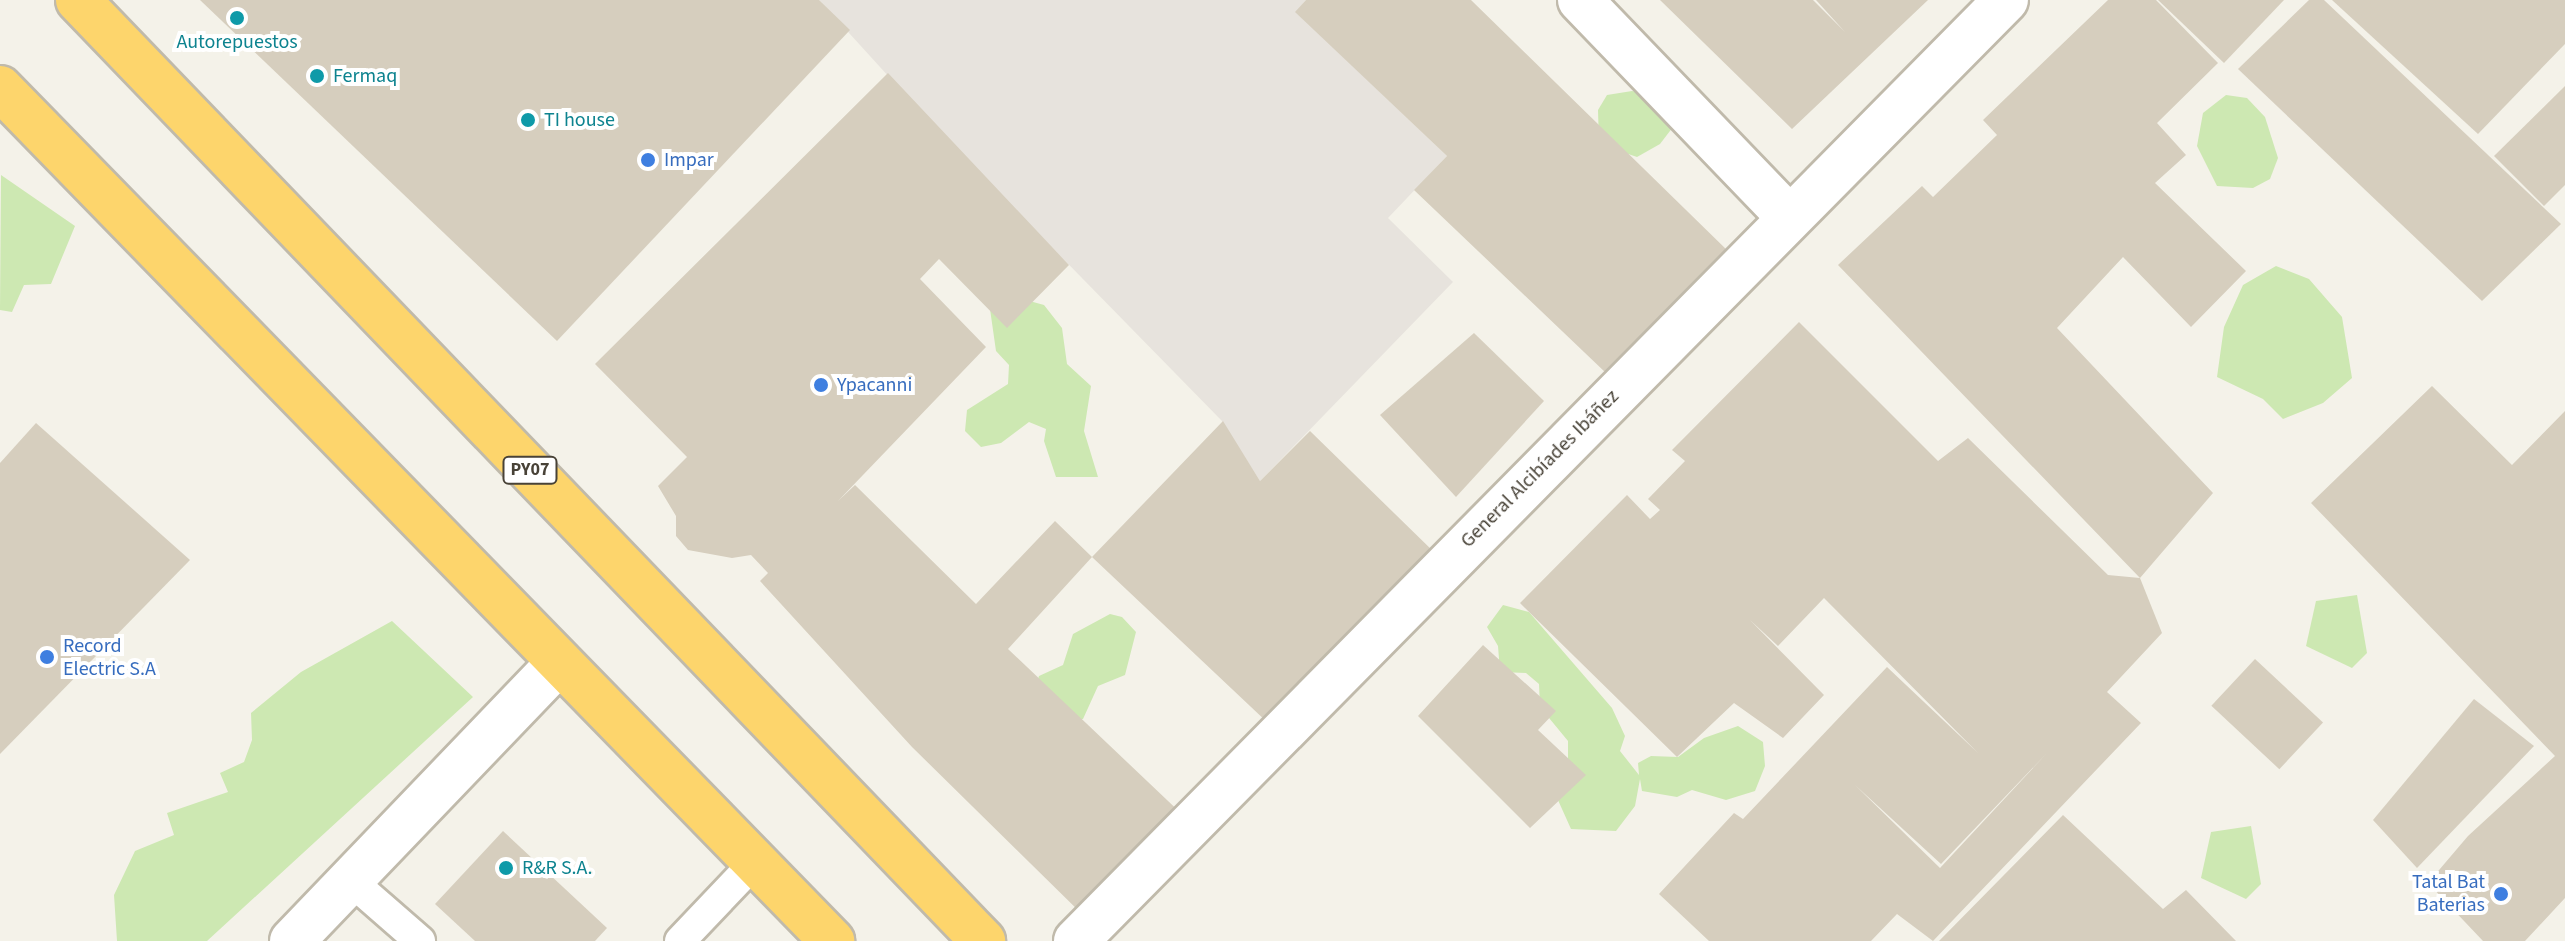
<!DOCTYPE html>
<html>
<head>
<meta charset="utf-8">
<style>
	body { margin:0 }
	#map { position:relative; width:2565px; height:941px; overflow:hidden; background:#f4f2e9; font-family:"Source Sans 3",sans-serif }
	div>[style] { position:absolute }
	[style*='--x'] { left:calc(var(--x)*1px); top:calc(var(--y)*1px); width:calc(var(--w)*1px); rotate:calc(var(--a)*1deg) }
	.industrial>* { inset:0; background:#e7e3dd }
	.green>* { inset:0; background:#cde8b2 }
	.building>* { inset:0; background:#d6cebe; transform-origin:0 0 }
	.roads { filter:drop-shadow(2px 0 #c0baab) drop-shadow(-2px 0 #c0baab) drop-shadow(0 2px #c0baab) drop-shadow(0 -2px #c0baab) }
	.lane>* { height:30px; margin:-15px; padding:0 15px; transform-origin:15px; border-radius:15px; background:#fff }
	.street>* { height:44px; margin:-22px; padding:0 22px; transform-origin:22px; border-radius:22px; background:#fff }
	.highway>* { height:44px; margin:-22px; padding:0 22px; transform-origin:22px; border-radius:22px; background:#fdd56c }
	.dots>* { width:22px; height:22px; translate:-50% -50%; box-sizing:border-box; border:4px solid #fff; border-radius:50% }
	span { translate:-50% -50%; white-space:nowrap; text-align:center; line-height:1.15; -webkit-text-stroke:8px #fff; paint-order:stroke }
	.shield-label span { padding:2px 6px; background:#fff; border:2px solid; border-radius:6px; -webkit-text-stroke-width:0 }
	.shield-label { font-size:18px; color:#484237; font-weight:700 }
	.culture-label { font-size:20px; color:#0d838f }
	.left { translate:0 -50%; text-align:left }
	.shop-label { font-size:20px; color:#366cbe }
	.right { translate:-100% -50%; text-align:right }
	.street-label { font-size:20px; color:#484237 }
</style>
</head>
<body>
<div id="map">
	<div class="industrial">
		<i style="clip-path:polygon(819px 0,1306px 0,1296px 12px,1447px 156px,1388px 218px,1453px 282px,1260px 481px,1222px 421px,941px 134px)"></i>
	</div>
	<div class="green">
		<i style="clip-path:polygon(1632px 91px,1658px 96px,1673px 127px,1660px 144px,1637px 157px,1599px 144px,1598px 110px,1607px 95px)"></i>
		<i style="clip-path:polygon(2226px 95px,2247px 98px,2265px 117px,2278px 158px,2270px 179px,2253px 188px,2217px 186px,2197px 146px,2203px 113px)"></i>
		<i style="clip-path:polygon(1px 175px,75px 226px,51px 284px,24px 285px,12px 312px,0 310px)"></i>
		<i style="clip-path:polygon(2276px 266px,2309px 279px,2342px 317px,2352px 378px,2323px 403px,2283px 419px,2263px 399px,2217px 377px,2224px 327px,2243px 285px)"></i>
		<i style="clip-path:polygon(1012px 296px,1044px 305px,1062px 328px,1067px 364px,1091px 386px,1084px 431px,1098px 477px,1056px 477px,1044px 441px,1046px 429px,1029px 422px,1001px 443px,981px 447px,965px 431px,967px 410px,1008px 384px,1009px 365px,996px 351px,989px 302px)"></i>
		<i style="clip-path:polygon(2357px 595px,2367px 653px,2352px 668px,2306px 646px,2316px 601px)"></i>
		<i style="clip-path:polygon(1503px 605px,1529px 612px,1612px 708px,1625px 736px,1620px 751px,1639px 775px,1638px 763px,1651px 756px,1678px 757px,1704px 738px,1738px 726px,1763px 742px,1765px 766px,1755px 791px,1726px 800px,1692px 790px,1677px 797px,1642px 791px,1640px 779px,1635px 806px,1616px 831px,1571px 829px,1553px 789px,1568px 773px,1568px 741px,1540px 707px,1539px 684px,1526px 673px,1500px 672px,1498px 646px,1487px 627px)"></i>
		<i style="clip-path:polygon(1110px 614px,1122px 617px,1136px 632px,1125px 675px,1098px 686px,1083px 719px,1047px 719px,1030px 703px,1039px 676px,1063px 665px,1073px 634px)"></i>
		<i style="clip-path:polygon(392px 621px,473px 697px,207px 941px,117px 941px,114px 895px,135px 851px,174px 835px,167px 813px,228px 792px,220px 773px,244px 762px,252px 740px,251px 713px,301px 672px)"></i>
		<i style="clip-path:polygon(2251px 826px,2261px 884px,2246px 899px,2201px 878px,2211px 832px)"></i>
	</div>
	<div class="building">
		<i style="clip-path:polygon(200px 0,819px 0,850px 30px,557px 341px)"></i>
		<i style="clip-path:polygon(1306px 0,1471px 0,1729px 252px,1606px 373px,1414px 190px,1447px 156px,1295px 12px)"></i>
		<i style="clip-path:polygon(1660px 0,1813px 0,1845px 32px,1816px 0,1928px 0,1792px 129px)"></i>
		<i style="clip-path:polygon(2108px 0,2156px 0,2218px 63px,2157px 123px,2186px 155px,2155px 183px,2246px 271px,2191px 327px,2123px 257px,2057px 328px,2213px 493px,2140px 578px,1838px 265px,1922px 186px,1933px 197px,1997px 135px,1983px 120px)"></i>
		<i style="clip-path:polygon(2158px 0,2284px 0,2224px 63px)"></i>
		<i style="clip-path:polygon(2309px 0,2324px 0,2561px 224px,2482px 301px,2238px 69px)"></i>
		<i style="clip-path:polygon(2332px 0,2565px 0,2565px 44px,2478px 134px)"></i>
		<i style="clip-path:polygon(888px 73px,1069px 265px,1007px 328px,939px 259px,920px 279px,986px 347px,838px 501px,855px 485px,976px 604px,1055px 521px,1092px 557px,1008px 649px,1187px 819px,1087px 919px,912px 747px,760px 581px,768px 573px,751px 555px,732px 558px,688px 550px,676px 536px,676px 516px,658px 486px,687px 457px,595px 364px)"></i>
		<i style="clip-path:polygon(2565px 86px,2565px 185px,2544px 206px,2494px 156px)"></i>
		<i style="clip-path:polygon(evenodd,1799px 322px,1938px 461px,1968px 438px,2108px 575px,2140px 578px,2162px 633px,2107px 692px,2141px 723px,1933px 941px,1897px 914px,1871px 941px,1709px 941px,1659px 894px,1734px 813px,1743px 819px,1887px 667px,1978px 753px,1824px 598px,1778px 646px,1750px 620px,1824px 695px,1783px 738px,1734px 703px,1677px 757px,1520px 603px,1627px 495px,1650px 519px,1660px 510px,1648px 499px,1685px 461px,1672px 450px,1799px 322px,2047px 753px,1940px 868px,1855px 785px,1941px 864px,2047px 753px)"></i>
		<i style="clip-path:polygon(1474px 333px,1544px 401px,1456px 497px,1380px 415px)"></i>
		<i style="clip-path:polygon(2432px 386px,2512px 465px,2565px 411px,2565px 898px,2525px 941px,2483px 941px,2428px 883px,2468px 836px,2555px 756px,2311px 503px)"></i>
		<i style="clip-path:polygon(1223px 421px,1260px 481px,1310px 431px,1436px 554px,1268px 723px,1092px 557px)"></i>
		<i style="clip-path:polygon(36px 423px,190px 560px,0 754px,0 463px)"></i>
		<i style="clip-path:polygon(1483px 645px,1556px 711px,1538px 730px,1586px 775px,1530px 828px,1418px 716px)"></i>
		<i style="left:2255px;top:659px;width:93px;height:64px;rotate:43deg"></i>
		<i style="clip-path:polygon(2474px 699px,2534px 746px,2417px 868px,2373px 820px)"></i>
		<i style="clip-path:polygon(2063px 815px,2163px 909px,2186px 890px,2236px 941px,1939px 941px)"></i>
		<i style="clip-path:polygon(503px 831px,607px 928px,595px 941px,475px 941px,435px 904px)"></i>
	</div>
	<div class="roads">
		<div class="lane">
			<i style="--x:350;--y:880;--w:93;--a:41.1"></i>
			<i style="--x:680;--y:941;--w:108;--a:-46.5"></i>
		</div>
		<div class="street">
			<i style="--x:1580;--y:0;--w:301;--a:46.1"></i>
			<i style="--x:292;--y:941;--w:384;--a:-46.2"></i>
			<i style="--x:1076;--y:941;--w:1323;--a:-45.34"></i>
		</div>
		<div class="highway">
			<i style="--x:78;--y:0;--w:1306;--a:46.12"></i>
			<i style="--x:0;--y:88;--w:1192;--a:45.71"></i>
		</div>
	</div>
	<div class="dots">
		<i style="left:237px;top:18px;background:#0f9aa8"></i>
		<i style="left:317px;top:76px;background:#0f9aa8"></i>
		<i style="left:528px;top:120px;background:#0f9aa8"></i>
		<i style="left:648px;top:160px;background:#3f7fe0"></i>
		<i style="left:821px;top:385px;background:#3f7fe0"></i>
		<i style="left:47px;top:657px;background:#3f7fe0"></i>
		<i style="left:506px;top:868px;background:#0f9aa8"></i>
		<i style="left:2501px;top:894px;background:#3f7fe0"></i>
	</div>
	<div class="shield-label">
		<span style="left:530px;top:470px">PY07</span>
	</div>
	<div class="culture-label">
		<span style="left:237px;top:42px">Autorepuestos</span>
		<span class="left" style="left:333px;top:76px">Fermaq</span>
		<span class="left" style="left:544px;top:120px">TI house</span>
		<span class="left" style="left:522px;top:868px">R&amp;R S.A.</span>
	</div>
	<div class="shop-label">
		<span class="left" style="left:664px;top:160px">Impar</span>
		<span class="left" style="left:837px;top:385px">Ypacanni</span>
		<span class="left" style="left:63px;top:658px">Record<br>Electric S.A</span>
		<span class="right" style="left:2485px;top:894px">Tatal Bat<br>Baterias</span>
	</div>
	<div class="street-label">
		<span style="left:1540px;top:469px;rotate:-45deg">General Alcibíades Ibáñez</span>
	</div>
</div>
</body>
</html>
